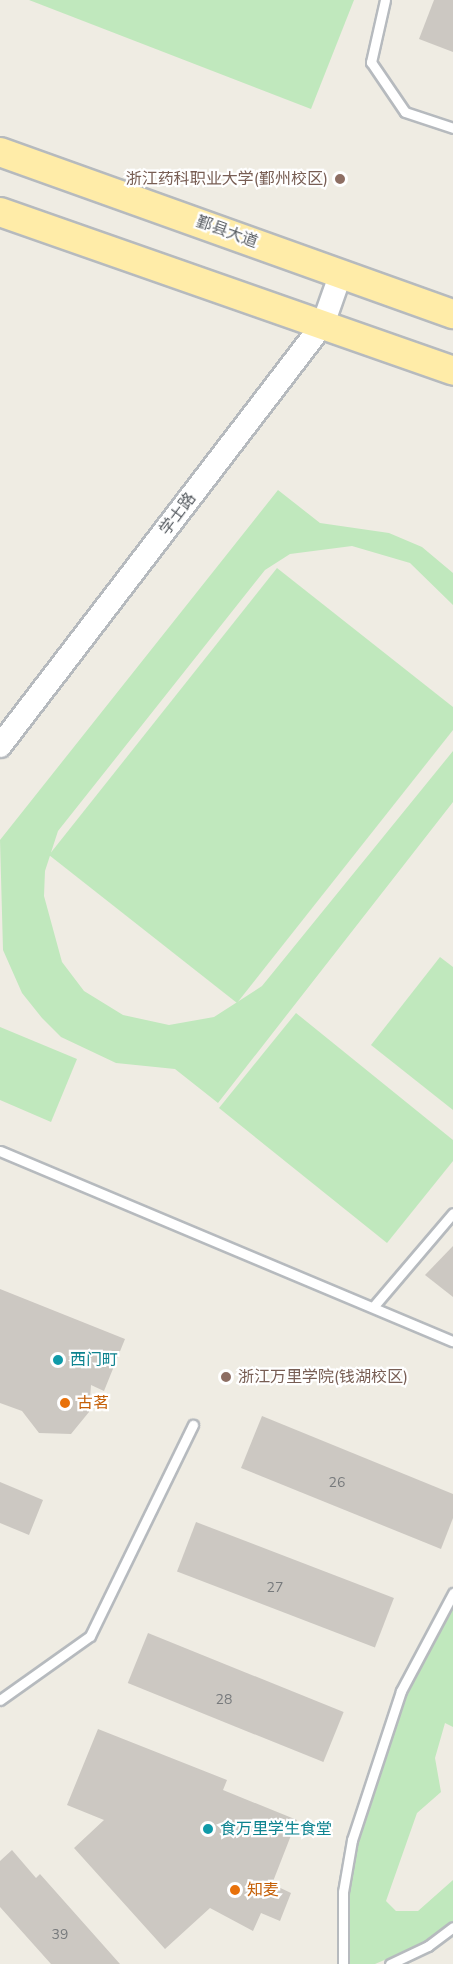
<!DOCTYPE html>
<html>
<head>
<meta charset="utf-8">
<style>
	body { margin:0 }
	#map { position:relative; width:453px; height:1964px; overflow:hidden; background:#efece3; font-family:"Nunito Sans","Noto Sans SC",sans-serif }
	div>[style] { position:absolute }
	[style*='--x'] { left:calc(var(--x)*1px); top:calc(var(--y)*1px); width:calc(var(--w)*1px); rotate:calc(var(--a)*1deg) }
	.green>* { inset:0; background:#c0e8bd }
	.building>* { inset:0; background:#ccc8c2; transform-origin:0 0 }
	.roads { filter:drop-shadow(2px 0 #b6babe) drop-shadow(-2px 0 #b6babe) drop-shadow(0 2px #b6babe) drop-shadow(0 -2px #b6babe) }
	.service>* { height:9px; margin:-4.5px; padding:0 4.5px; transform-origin:4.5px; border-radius:4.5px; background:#fff }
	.tertiary>* { height:22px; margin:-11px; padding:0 11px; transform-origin:11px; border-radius:11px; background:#fff }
	.primary>* { height:28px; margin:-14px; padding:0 14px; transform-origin:14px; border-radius:14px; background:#ffeca8 }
	.dots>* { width:16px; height:16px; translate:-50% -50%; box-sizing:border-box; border:3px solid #fff; border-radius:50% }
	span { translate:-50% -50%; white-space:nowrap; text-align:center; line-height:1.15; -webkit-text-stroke:4.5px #fff; paint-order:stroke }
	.number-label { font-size:14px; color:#777a7c }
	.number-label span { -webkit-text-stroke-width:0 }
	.education-label { font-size:16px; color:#785e54 }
	.right { translate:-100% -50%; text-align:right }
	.left { translate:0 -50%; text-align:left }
	.street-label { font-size:16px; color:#5b6065 }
	.culture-label { font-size:16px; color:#0d838f }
	.food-label { font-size:16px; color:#c56008 }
</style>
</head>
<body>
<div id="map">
	<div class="green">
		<i style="clip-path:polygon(29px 0,354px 0,311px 109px)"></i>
		<i style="clip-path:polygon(278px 490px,320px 523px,389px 533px,422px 547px,453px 573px,453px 605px,410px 563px,352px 546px,290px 554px,265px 570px,58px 831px,45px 871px,44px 896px,62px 962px,84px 991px,123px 1015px,169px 1025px,214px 1017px,262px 986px,453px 751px,453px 802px,218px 1103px,175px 1069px,116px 1063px,61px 1037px,42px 1018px,22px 993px,3px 950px,0 840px)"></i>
		<i style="clip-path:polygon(277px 568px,453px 707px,453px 730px,237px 1003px,49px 855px)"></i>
		<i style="clip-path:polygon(440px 957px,453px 967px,453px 1110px,371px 1045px)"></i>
		<i style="clip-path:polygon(296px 1013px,453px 1140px,453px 1161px,387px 1243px,219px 1108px)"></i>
		<i style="clip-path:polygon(0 1027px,77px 1059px,51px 1122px,0 1100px)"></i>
		<i style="clip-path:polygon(453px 1601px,453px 1727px,445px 1723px,435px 1758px,441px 1792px,417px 1813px,386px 1901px,396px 1911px,418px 1911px,453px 1880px,453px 1921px,427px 1942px,375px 1964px,347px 1964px,346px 1891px,358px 1835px,406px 1693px)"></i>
	</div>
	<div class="building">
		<i style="clip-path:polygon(434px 0,453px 0,453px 52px,419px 39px)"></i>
		<i style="clip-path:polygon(453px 1246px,453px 1297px,425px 1275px)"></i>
		<i style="clip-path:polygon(0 1289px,125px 1339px,104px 1391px,91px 1385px,89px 1412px,71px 1434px,39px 1433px,22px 1411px,0 1403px)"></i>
		<i style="clip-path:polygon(262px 1416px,453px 1494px,453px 1518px,441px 1549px,241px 1468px)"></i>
		<i style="clip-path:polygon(0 1482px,43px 1500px,29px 1535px,0 1523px)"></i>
		<i style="left:196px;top:1522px;width:212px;height:53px;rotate:21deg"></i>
		<i style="left:148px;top:1633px;width:211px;height:54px;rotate:22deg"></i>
		<i style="clip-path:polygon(98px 1729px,227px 1780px,223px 1790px,297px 1820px,272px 1884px,291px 1893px,280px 1921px,261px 1913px,253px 1931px,210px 1908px,165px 1949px,74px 1848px,104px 1820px,67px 1805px)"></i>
		<i style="clip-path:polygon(12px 1850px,36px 1878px,40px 1874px,120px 1964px,51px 1964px,0 1907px,0 1861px)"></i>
	</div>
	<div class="roads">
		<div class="service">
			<i style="--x:385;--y:0;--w:64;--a:102.7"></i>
			<i style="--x:371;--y:62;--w:60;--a:55.8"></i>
			<i style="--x:405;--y:112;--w:51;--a:18.4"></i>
			<i style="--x:0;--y:1151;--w:491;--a:22.8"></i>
			<i style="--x:373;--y:1307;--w:123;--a:-49.6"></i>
			<i style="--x:0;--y:1700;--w:110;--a:-35.4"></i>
			<i style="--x:90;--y:1636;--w:235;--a:-64"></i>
			<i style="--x:343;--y:1964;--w:72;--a:-90"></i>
			<i style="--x:343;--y:1892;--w:53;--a:-80.2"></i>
			<i style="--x:352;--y:1840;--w:157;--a:-71.8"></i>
			<i style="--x:401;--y:1691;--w:111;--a:-62"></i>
			<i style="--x:390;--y:1964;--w:42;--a:-25.3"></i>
			<i style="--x:428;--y:1946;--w:31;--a:-37"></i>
		</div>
		<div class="tertiary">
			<i style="--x:0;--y:746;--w:531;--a:-52.57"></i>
			<i style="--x:323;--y:324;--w:54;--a:-70.6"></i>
		</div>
		<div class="primary">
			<i style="--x:0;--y:152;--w:481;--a:19.7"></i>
			<i style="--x:0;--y:212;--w:480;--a:19.3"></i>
		</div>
	</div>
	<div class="dots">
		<i style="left:340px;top:179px;background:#8d6e63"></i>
		<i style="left:58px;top:1360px;background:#0f9aa8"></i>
		<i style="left:226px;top:1377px;background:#8d6e63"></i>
		<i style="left:65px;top:1403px;background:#e8710a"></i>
		<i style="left:208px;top:1829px;background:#0f9aa8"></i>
		<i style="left:235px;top:1890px;background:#e8710a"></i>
	</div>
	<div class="number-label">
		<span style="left:337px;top:1483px">26</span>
		<span style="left:275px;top:1588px">27</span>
		<span style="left:224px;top:1700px">28</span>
		<span style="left:60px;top:1935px">39</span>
	</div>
	<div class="education-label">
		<span class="right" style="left:328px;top:179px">浙江药科职业大学(鄞州校区)</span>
		<span class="left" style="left:238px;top:1377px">浙江万里学院(钱湖校区)</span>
	</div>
	<div class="street-label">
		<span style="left:227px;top:232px;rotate:20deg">鄞县大道</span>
		<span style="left:178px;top:514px;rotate:-53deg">学士路</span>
	</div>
	<div class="culture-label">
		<span class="left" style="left:70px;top:1360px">西门町</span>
		<span class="left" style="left:220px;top:1829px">食万里学生食堂</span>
	</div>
	<div class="food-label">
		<span class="left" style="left:77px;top:1403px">古茗</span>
		<span class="left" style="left:247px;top:1890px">知麦</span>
	</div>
</div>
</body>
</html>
